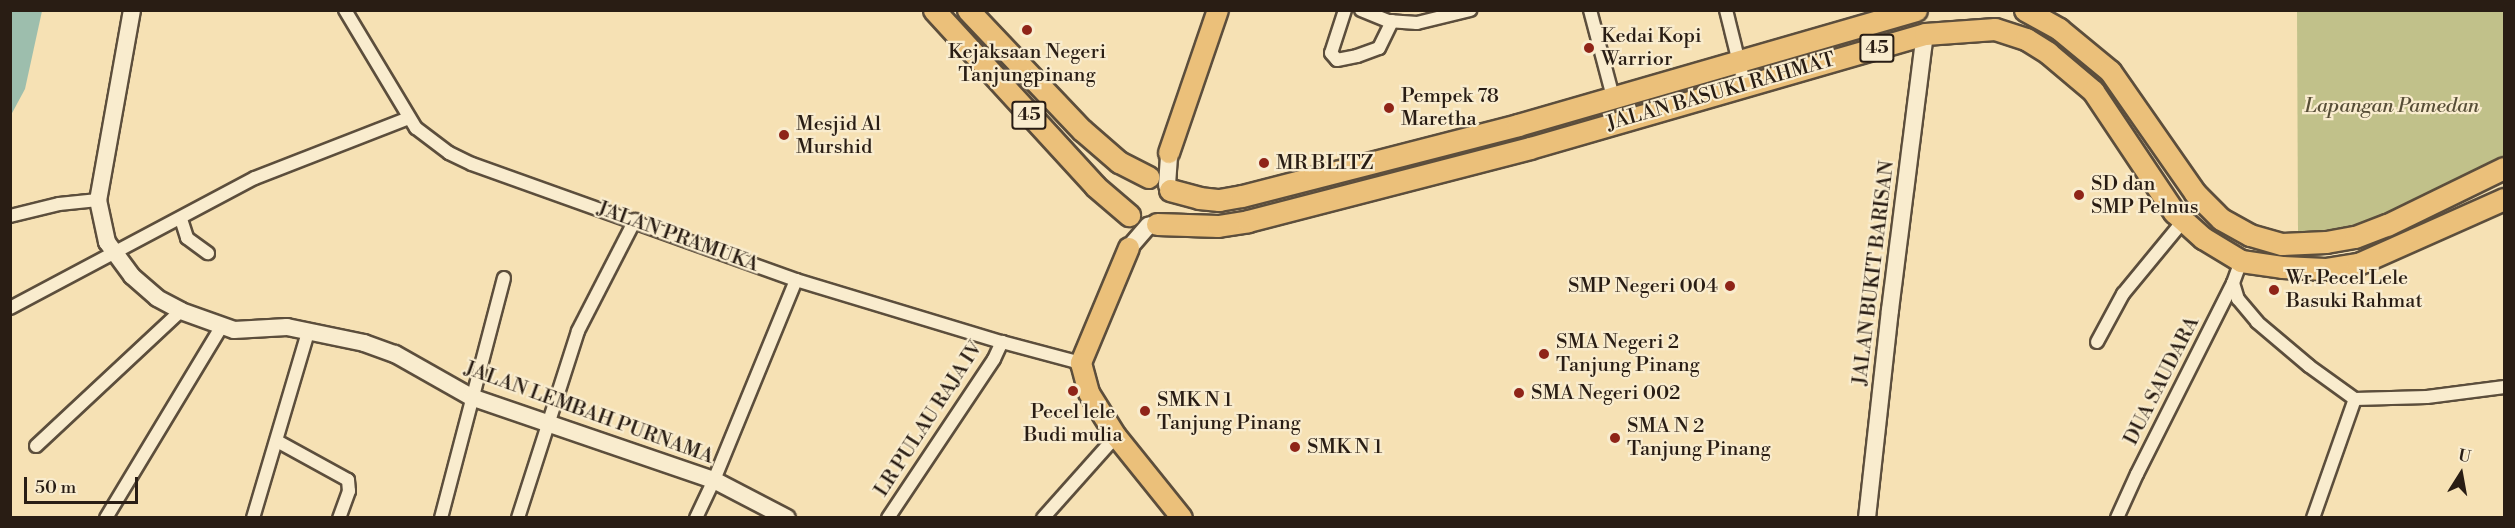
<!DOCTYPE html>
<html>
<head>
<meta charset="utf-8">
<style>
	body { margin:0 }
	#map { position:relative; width:2515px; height:528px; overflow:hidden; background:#f6e1b4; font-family:"Libre Bodoni",serif }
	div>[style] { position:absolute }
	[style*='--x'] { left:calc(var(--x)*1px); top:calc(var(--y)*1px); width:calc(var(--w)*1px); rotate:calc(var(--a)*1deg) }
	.green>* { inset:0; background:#c1c18a }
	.water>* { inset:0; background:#9dbead }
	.roads { filter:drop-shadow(2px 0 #5c4e3c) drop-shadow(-2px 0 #5c4e3c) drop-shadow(0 2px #5c4e3c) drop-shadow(0 -2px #5c4e3c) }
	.minor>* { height:12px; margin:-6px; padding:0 6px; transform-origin:6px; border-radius:6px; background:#f9ecce }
	.tertiary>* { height:16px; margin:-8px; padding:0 8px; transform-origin:8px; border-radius:8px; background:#f9ecce }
	.primary>* { height:20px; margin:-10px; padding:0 10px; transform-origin:10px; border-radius:10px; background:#ebc07a }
	.trunk>* { height:21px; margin:-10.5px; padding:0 10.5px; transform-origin:10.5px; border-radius:10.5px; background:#ebc07a }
	.dots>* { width:16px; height:16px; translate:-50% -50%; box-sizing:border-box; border:3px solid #f9ecce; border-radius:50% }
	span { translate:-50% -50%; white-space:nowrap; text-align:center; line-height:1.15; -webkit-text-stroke:4.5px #f9ecce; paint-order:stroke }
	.shield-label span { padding:2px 4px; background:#f9ecce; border:2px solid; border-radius:4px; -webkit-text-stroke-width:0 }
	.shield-label { font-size:18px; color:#291d14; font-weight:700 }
	.poi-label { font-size:20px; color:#291d14 }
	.left { translate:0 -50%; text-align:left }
	.right { translate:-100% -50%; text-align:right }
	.street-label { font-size:20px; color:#291d14 }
	.park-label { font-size:20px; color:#574e37; font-style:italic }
	.frame { position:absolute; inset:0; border:12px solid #291d14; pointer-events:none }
	.north { position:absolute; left:2431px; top:444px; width:60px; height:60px; -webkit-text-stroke:4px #f9ecce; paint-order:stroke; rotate:11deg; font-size:16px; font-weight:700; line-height:24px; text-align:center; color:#291d14 }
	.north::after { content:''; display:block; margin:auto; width:21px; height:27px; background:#291d14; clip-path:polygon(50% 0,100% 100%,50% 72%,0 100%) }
	.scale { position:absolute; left:24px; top:477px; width:114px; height:27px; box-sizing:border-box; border:3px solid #291d14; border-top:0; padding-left:8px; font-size:18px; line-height:21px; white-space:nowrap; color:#291d14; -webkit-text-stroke:4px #f9ecce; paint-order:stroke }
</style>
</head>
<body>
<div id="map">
	<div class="green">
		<i style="clip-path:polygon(2297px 11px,2504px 11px,2504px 156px,2361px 227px,2298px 232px)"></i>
	</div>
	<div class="water">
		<i style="clip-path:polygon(11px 10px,42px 11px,25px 89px,11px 115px)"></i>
	</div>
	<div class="roads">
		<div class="minor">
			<i style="--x:345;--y:10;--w:138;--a:59"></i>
			<i style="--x:416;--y:128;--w:41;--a:37.1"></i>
			<i style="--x:449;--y:153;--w:25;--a:26"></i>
			<i style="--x:472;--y:164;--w:344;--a:19.7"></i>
			<i style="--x:796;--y:280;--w:215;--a:16.8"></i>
			<i style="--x:1002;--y:342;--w:82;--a:14.9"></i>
			<i style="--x:1345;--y:10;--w:45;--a:108"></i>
			<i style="--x:1331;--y:53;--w:9;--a:49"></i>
			<i style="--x:1337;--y:60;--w:20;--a:-11"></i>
			<i style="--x:1357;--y:56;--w:23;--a:-20"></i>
			<i style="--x:1379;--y:48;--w:30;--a:-64"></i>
			<i style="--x:1361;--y:10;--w:29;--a:22"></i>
			<i style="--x:1388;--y:21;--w:29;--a:4"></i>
			<i style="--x:1417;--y:23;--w:55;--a:-13.8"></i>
			<i style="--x:1590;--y:10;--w:90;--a:75.2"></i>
			<i style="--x:1726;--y:10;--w:79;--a:76.1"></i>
			<i style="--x:10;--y:216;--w:50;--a:-13.8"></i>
			<i style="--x:59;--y:204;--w:39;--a:-6"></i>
			<i style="--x:181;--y:219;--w:20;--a:72"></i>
			<i style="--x:187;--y:238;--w:26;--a:36"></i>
			<i style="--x:2233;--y:283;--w:17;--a:73"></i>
			<i style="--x:2238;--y:299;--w:30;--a:50"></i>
			<i style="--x:2257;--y:322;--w:68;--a:40.2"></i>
			<i style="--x:2309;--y:366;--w:57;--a:35.7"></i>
			<i style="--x:2355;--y:399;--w:72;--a:-1.6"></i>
			<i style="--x:2427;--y:397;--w:78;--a:-7.4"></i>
			<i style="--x:10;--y:308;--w:277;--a:-28"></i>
			<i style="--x:255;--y:178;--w:165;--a:-21.3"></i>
			<i style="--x:2097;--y:342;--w:55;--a:-61.6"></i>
			<i style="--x:2123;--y:294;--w:96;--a:-50.5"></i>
			<i style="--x:277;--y:441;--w:81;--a:28.8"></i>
			<i style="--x:348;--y:480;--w:11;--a:85"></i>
			<i style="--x:349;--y:491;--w:29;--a:110"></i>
			<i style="--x:36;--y:446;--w:198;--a:-43"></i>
			<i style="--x:106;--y:518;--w:223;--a:-58.9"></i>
			<i style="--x:253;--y:518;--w:194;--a:-73.5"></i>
			<i style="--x:441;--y:518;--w:248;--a:-75.3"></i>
			<i style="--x:518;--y:518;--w:196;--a:-72.2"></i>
			<i style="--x:578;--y:331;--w:125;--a:-62.8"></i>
			<i style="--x:696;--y:518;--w:42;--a:-64.7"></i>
			<i style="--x:714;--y:480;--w:216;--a:-67.7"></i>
			<i style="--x:888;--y:518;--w:191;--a:-56.3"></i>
			<i style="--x:994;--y:359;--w:19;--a:-65"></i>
			<i style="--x:1043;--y:518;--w:110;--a:-48.3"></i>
			<i style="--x:2117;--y:518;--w:48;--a:-65.6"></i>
			<i style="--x:2137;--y:474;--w:214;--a:-63.3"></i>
			<i style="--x:2233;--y:283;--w:23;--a:-70"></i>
			<i style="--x:2313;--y:518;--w:126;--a:-70.6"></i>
		</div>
		<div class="tertiary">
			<i style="--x:132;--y:10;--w:193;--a:100.1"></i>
			<i style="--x:98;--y:200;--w:43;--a:77.9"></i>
			<i style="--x:107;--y:242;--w:42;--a:53.7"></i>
			<i style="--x:132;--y:276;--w:33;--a:41"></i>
			<i style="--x:157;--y:298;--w:27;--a:28"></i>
			<i style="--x:181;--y:311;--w:56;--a:19.7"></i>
			<i style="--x:234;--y:330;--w:53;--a:-3.2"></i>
			<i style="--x:287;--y:327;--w:79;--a:11.7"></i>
			<i style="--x:364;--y:343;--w:33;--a:20"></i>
			<i style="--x:395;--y:354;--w:87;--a:29.5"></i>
			<i style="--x:471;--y:397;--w:257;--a:18.9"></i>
			<i style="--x:714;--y:480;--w:82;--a:27.5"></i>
			<i style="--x:1167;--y:185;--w:32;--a:-86"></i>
			<i style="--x:1129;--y:248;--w:30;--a:-49"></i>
			<i style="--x:1867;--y:518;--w:209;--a:-83.7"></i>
			<i style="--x:1890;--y:310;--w:278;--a:-82.8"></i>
		</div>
		<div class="primary">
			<i style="--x:1169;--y:153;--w:151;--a:-71.1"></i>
			<i style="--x:1129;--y:248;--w:125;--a:112.7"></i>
			<i style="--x:1081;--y:363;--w:31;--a:75"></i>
			<i style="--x:1089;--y:393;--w:51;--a:57.9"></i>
			<i style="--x:1116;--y:436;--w:105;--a:51.2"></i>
		</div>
		<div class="trunk">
			<i style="--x:934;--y:10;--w:239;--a:47.5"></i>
			<i style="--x:1095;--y:186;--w:45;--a:40.5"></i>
			<i style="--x:968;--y:10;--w:166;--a:46.5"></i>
			<i style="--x:1082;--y:130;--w:49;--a:40.9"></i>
			<i style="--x:1119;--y:162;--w:33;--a:27"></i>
			<i style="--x:2025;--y:10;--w:39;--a:29"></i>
			<i style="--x:2059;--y:29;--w:66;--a:39.5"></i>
			<i style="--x:2110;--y:71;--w:149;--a:55.1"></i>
			<i style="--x:2195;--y:193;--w:37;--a:45"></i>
			<i style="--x:2221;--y:219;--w:33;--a:29"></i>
			<i style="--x:2250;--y:235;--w:33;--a:16"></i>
			<i style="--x:2282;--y:244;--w:44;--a:-2.6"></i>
			<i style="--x:2326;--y:242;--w:29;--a:-10"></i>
			<i style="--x:2355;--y:237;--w:34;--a:-21"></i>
			<i style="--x:2387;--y:225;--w:130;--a:-26"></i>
			<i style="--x:1170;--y:190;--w:30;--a:15"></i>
			<i style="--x:1199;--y:198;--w:20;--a:6"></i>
			<i style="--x:1219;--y:200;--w:23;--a:-10"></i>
			<i style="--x:1242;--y:196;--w:285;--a:-14.4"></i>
			<i style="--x:1518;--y:125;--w:414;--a:-16.1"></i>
			<i style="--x:1157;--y:224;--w:61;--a:1.9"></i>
			<i style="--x:1218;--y:226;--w:30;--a:-9"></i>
			<i style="--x:1248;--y:221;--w:291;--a:-14.5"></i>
			<i style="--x:1530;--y:148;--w:411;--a:-16.1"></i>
			<i style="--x:1925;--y:34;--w:70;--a:-4.1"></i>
			<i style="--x:1995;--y:29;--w:33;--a:18"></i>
			<i style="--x:2026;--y:39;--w:26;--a:32"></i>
			<i style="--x:2048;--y:53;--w:59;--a:40.2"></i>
			<i style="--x:2093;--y:91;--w:146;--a:56.2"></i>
			<i style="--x:2174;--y:212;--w:39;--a:42"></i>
			<i style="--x:2203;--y:238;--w:44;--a:31.2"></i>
			<i style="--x:2241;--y:261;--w:41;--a:8.3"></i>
			<i style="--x:2282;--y:267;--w:43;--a:2.7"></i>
			<i style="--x:2325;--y:269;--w:33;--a:-9"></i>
			<i style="--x:2358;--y:264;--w:160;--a:-24"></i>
		</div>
	</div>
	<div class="dots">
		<i style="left:1027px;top:30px;background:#8f2418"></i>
		<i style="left:1589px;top:48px;background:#8f2418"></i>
		<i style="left:1389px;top:108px;background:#8f2418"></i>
		<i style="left:784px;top:135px;background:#8f2418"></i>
		<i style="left:1264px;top:163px;background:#8f2418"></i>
		<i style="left:2079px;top:195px;background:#8f2418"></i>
		<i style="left:1730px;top:286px;background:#8f2418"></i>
		<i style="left:2274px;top:290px;background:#8f2418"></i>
		<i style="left:1544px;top:354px;background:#8f2418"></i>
		<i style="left:1073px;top:391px;background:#8f2418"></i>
		<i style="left:1519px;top:393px;background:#8f2418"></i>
		<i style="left:1145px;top:411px;background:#8f2418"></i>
		<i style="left:1615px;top:438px;background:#8f2418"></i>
		<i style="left:1295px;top:447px;background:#8f2418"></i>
	</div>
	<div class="shield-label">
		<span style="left:1877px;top:48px">45</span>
		<span style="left:1029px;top:115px">45</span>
	</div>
	<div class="poi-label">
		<span class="left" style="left:1601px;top:48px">Kedai Kopi<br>Warrior</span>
		<span style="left:1027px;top:64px">Kejaksaan Negeri<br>Tanjungpinang</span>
		<span class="left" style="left:1401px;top:108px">Pempek 78<br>Maretha</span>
		<span class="left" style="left:796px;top:136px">Mesjid Al<br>Murshid</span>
		<span class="left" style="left:1276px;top:163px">MR BLITZ</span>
		<span class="left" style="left:2091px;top:196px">SD dan<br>SMP Pelnus</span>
		<span class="left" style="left:2286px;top:290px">Wr Pecel Lele<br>Basuki Rahmat</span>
		<span class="right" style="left:1718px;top:286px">SMP Negeri 004</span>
		<span class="left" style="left:1556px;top:354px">SMA Negeri 2<br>Tanjung Pinang</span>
		<span class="left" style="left:1531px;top:393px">SMA Negeri 002</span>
		<span class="left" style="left:1157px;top:412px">SMK N 1<br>Tanjung Pinang</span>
		<span style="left:1073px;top:424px">Pecel lele<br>Budi mulia</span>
		<span class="left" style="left:1627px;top:438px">SMA N 2<br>Tanjung Pinang</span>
		<span class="left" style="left:1307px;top:447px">SMK N 1</span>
	</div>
	<div class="street-label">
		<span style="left:1721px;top:92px;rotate:-16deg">JALAN BASUKI RAHMAT</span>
		<span style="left:678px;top:237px;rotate:20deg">JALAN PRAMUKA</span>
		<span style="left:1874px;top:273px;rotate:-83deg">JALAN BUKIT BARISAN</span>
		<span style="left:2162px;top:381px;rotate:-63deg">DUA SAUDARA</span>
		<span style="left:589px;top:413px;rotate:20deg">JALAN LEMBAH PURNAMA</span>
		<span style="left:929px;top:419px;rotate:-57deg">LR PULAU RAJA IV</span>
	</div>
	<div class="park-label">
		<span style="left:2392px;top:106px">Lapangan Pamedan</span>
	</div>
	<div class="frame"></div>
	<div class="north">U</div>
	<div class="scale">50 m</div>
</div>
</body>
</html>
